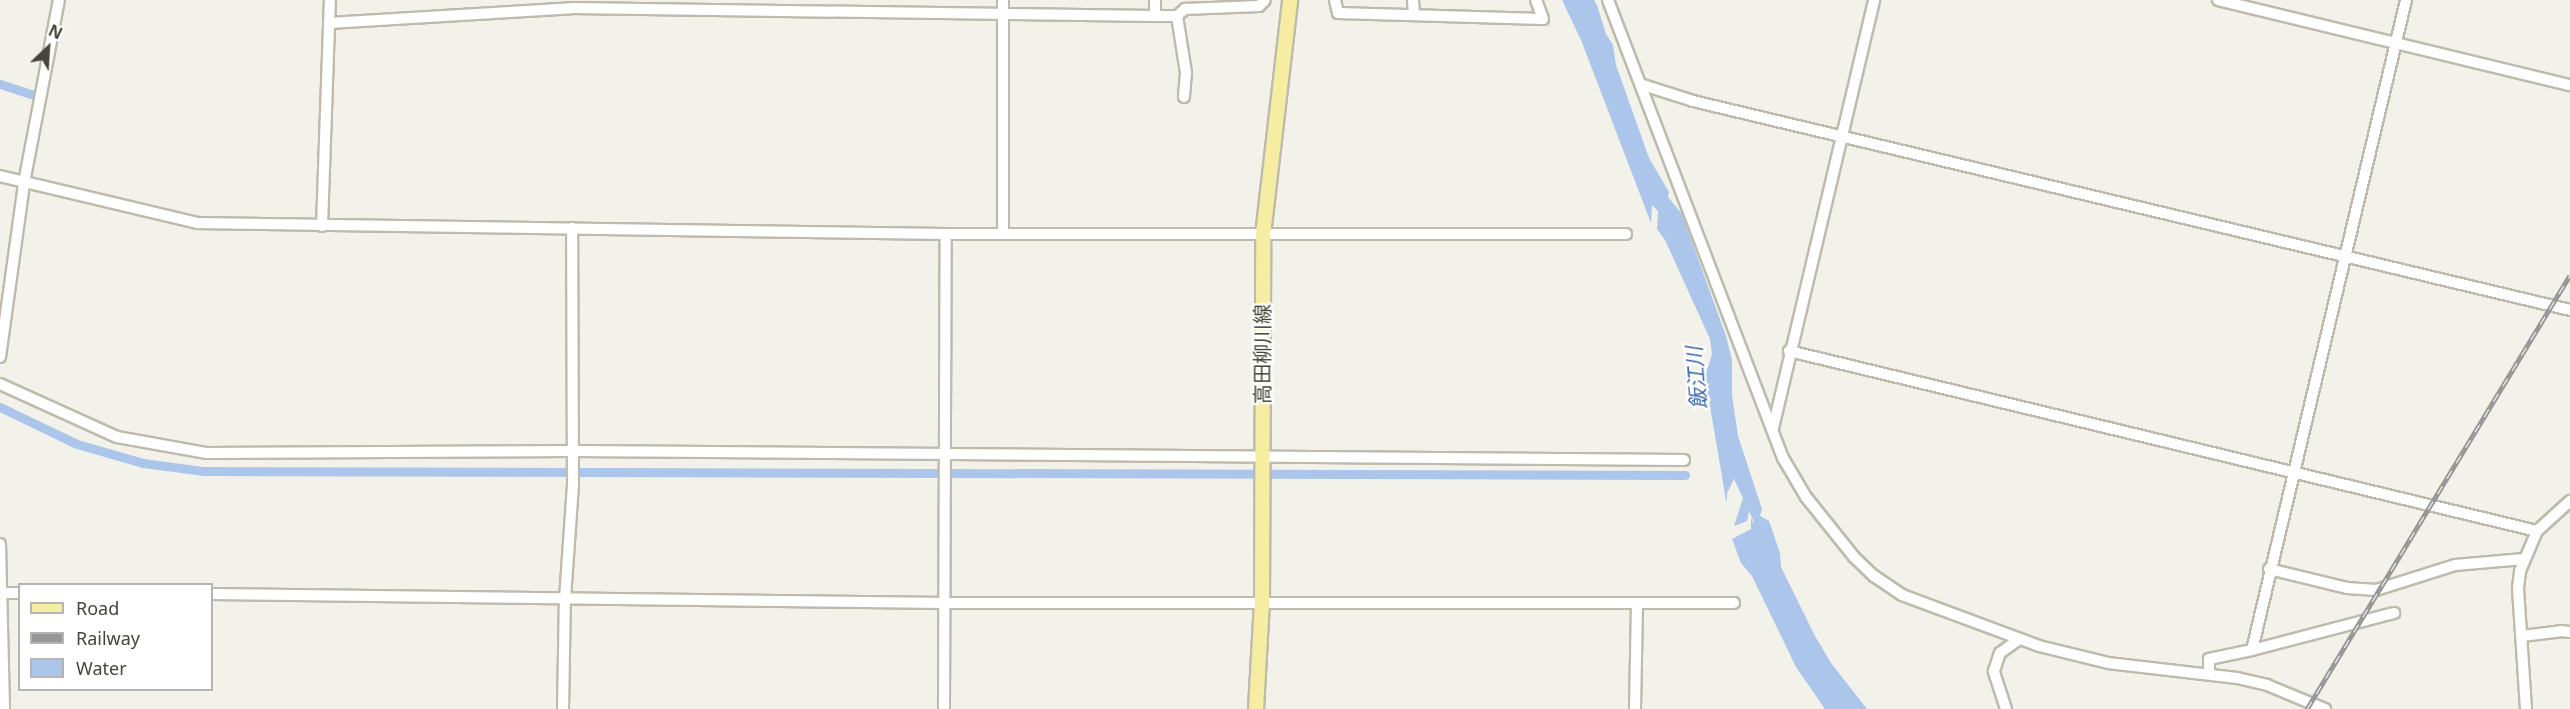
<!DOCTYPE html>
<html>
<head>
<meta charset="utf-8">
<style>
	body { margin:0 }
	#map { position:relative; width:2570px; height:709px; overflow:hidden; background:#f3f2ea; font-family:"Noto Sans","Noto Sans JP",sans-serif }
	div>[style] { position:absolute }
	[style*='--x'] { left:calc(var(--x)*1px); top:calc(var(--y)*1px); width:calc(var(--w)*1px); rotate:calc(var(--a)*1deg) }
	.water>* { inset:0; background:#acc5ea }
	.canal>* { height:9px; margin:-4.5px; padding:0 4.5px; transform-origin:4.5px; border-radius:4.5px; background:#acc5ea }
	.roads { filter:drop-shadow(2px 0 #bebbad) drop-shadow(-2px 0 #bebbad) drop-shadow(0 2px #bebbad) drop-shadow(0 -2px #bebbad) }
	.minor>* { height:10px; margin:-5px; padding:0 5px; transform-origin:5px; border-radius:5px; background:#fff }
	.major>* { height:14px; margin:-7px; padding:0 7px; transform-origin:7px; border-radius:7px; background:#f5eda1 }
	.rail>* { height:5px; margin-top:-2.5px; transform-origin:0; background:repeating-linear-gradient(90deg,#fff 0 9px,#989898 0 18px); box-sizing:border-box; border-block:2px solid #989898 }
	span { translate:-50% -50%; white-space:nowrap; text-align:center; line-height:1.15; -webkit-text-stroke:4.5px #fff; paint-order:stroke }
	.street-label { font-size:20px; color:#474439 }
	.water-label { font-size:21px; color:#3b66a9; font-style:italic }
	.legend { position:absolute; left:18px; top:583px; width:195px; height:108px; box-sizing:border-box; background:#fff; border:2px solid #b5b4b0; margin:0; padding:8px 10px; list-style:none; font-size:18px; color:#474439 }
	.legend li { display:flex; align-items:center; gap:12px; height:30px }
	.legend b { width:30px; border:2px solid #b5b4b0 }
	.north { position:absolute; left:18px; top:18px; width:60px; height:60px; -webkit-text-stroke:4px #fff; paint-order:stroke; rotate:25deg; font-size:16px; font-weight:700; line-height:24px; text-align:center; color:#474439 }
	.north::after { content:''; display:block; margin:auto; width:21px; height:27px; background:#474439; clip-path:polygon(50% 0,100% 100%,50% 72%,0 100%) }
</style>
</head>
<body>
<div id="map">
	<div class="water">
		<i style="clip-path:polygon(1562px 0,1594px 0,1597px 5px,1606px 34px,1613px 45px,1616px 65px,1649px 158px,1669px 192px,1668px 197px,1682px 214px,1726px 336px,1732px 360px,1732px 395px,1738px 436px,1762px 509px,1760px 516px,1769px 521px,1780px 553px,1781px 567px,1815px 636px,1831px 663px,1867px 709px,1825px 709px,1796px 667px,1752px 576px,1741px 563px,1732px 539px,1751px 529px,1751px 518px,1754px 524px,1754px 522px,1749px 511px,1747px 521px,1734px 526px,1743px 498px,1734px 479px,1727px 493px,1727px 502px,1726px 500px,1705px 377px,1712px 354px,1710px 339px,1665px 240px,1657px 229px,1658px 211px,1652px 205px,1651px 223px,1581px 40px)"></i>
	</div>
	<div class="canal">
		<i style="--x:0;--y:84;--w:33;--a:18"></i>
		<i style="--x:0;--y:407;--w:85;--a:25.7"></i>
		<i style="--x:77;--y:444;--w:69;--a:16.1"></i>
		<i style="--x:143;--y:463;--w:62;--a:7.5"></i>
		<i style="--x:204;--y:471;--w:1481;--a:0.15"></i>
	</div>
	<div class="roads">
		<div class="minor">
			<i style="--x:1003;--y:0;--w:234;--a:90"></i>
			<i style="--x:1335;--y:0;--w:13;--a:77"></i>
			<i style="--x:1338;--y:13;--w:205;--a:1.7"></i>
			<i style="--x:1543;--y:19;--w:20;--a:-110"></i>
			<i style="--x:1413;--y:0;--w:15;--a:86"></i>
			<i style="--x:1608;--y:0;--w:490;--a:69.1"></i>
			<i style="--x:1783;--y:458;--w:45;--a:59.5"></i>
			<i style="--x:1806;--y:497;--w:77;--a:51.3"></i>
			<i style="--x:1854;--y:557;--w:28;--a:44"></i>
			<i style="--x:1874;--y:576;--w:34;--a:34"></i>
			<i style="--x:1902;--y:595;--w:146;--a:20.4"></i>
			<i style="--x:2039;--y:646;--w:71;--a:13.8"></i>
			<i style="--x:2108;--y:663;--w:130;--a:6.6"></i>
			<i style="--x:2237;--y:678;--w:31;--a:13"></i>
			<i style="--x:2267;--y:685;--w:63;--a:22.5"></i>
			<i style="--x:2218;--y:0;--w:362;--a:13.6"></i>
			<i style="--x:1155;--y:16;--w:22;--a:0"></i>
			<i style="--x:1177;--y:16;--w:11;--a:-41"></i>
			<i style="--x:1185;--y:9;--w:74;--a:-2.3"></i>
			<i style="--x:1259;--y:6;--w:8;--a:-45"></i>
			<i style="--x:1177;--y:16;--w:58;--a:81"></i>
			<i style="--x:1186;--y:73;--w:24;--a:95"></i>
			<i style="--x:329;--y:23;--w:243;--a:-3.5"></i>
			<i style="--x:572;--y:8;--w:583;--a:0.79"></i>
			<i style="--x:1155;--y:16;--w:16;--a:-90"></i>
			<i style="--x:1643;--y:85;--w:52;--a:17.7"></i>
			<i style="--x:1693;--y:101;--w:902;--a:13.4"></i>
			<i style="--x:0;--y:176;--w:203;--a:13.4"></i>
			<i style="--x:197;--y:223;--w:749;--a:0.84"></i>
			<i style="--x:946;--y:234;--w:680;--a:0"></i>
			<i style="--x:322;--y:226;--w:226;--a:-88"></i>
			<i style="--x:1789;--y:351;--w:769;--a:13.53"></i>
			<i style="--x:0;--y:357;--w:176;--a:-82.1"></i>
			<i style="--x:24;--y:183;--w:186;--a:-79.2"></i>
			<i style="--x:0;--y:384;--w:128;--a:24.4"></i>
			<i style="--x:117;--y:437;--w:90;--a:10.2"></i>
			<i style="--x:206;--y:453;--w:367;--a:-0.3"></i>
			<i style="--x:573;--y:451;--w:1111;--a:0.46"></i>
			<i style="--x:1773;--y:428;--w:440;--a:-76.7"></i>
			<i style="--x:0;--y:544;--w:165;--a:88.6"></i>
			<i style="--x:2269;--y:569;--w:80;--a:13.7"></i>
			<i style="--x:2347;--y:588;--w:29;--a:4"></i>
			<i style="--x:2376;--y:590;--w:83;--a:-17.6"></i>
			<i style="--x:2455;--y:565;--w:69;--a:-5"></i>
			<i style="--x:2;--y:593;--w:18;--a:0"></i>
			<i style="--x:212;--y:594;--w:734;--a:0.7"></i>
			<i style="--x:946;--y:603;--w:788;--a:0"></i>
			<i style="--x:2522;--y:636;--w:39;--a:-7"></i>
			<i style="--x:2561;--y:631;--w:9;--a:6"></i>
			<i style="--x:2252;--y:650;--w:147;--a:-14.6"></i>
			<i style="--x:2209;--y:674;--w:15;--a:-90"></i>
			<i style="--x:2209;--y:659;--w:44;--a:-11.8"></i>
			<i style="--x:2252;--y:650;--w:668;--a:-76.67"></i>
			<i style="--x:563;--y:709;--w:110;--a:-89"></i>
			<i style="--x:565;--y:599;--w:113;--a:-86"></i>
			<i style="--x:573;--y:486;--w:258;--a:-90.2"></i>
			<i style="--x:944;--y:709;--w:475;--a:-89.8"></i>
			<i style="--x:1635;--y:709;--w:106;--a:-88.9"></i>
			<i style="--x:2006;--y:709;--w:40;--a:-108"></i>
			<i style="--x:1994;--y:671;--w:19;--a:-72"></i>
			<i style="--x:2000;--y:653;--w:24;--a:-36"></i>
			<i style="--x:2526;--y:709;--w:121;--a:-93.8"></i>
			<i style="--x:2518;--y:588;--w:17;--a:-83"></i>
			<i style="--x:2520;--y:571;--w:43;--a:-67"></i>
			<i style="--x:2537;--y:531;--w:45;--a:-42.3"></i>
		</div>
		<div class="major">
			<i style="--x:1256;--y:709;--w:108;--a:-86.8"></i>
			<i style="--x:1262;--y:601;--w:366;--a:-89.8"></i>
			<i style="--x:1263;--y:235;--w:237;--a:-83.4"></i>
		</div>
	</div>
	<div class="rail">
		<i style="--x:2307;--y:709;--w:507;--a:-58.78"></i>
	</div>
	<div class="street-label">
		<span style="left:1262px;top:354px;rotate:-90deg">高田柳川線</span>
	</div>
	<div class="water-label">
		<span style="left:1696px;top:378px;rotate:-95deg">飯江川</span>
	</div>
	<ul class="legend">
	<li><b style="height:8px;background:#f5eda1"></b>Road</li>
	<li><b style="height:8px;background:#989898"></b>Railway</li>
	<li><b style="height:16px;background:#acc5ea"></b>Water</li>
	</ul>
	<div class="north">N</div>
</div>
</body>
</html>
